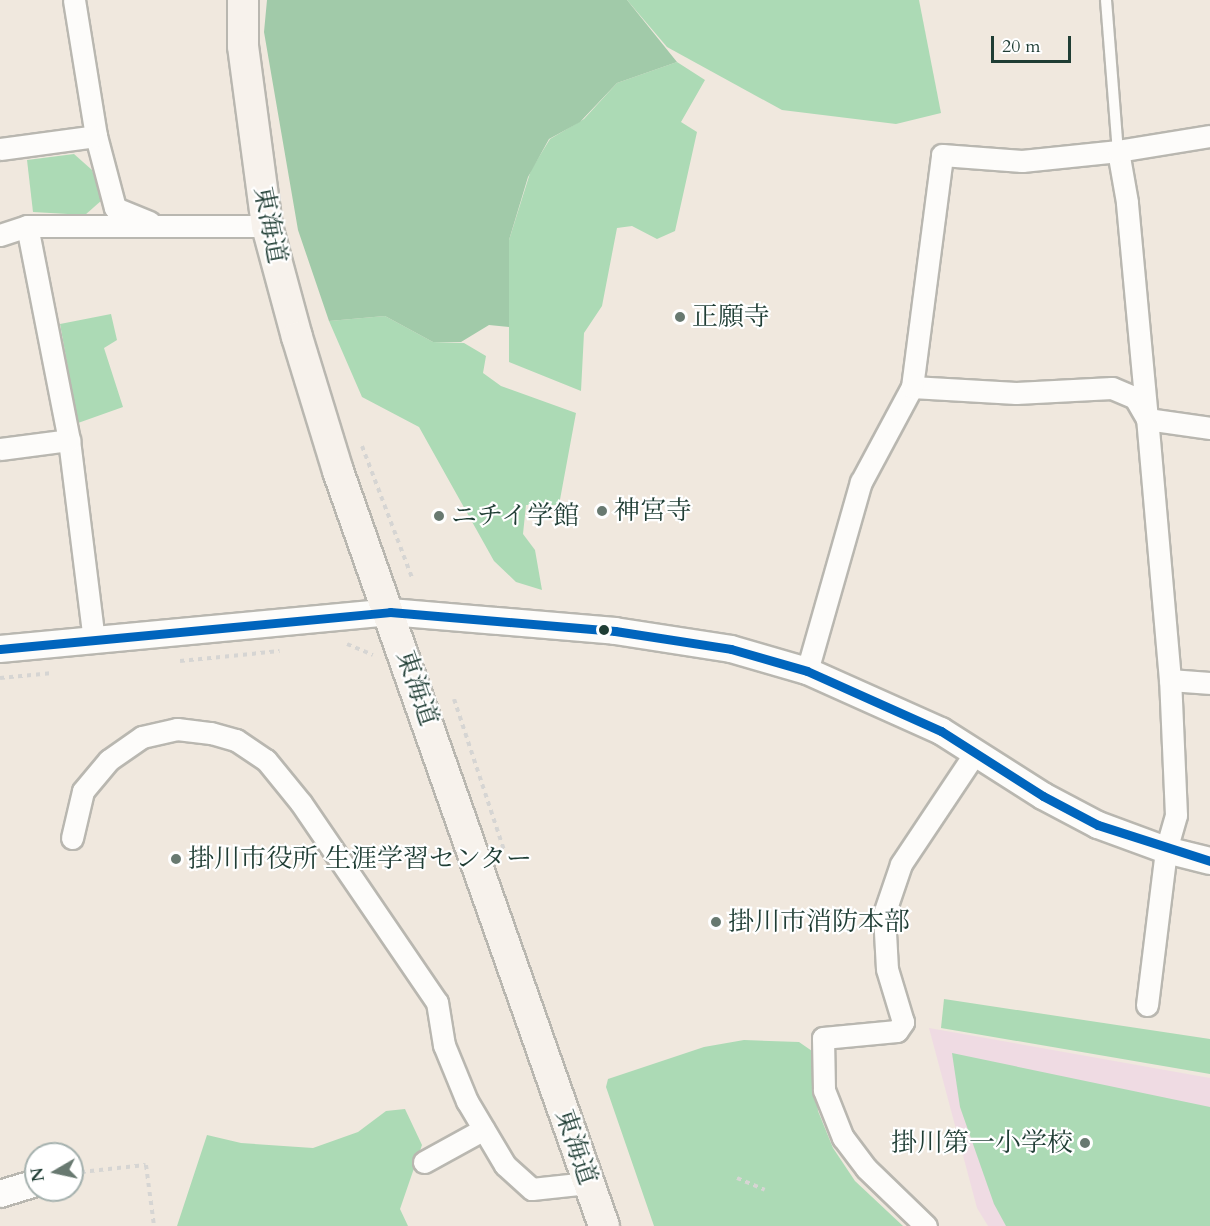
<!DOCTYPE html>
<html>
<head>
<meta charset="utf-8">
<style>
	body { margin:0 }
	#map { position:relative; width:1210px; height:1226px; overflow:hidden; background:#f0e8de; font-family:Cardo,"Noto Serif JP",serif }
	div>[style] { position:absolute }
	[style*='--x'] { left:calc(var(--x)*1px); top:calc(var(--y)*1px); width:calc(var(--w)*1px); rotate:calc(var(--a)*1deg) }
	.built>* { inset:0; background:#efdbe3 }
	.green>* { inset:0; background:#acdab5 }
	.forest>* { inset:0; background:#a1caa9 }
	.path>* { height:4px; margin-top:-2px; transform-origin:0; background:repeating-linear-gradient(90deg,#d6d5d3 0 4.5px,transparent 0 9px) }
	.roads { filter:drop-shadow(2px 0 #b9b7b0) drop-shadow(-2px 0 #b9b7b0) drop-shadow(0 2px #b9b7b0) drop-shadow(0 -2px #b9b7b0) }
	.service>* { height:10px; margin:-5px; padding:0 5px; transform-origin:5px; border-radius:5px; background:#fdfcfa }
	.minor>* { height:21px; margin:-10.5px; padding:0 10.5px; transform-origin:10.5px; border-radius:10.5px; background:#fdfcfa }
	.tertiary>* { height:26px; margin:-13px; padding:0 13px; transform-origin:13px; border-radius:13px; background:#fdfcfa }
	.secondary>* { height:30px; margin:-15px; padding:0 15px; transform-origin:15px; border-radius:15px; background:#f7f2ec }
	.bus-1>* { height:9px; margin:-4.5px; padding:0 4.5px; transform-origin:4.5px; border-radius:4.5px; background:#0065bd }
	.dots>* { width:16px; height:16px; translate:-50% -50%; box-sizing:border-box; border:3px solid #fff; border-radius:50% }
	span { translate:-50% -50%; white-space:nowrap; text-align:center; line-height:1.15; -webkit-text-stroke:4.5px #fff; paint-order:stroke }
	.street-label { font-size:26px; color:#1f3d34 }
	.poi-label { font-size:26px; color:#1f3d34 }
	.left { translate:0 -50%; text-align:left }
	.right { translate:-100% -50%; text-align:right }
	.north { position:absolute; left:24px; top:1142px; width:60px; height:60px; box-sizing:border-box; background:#fff; border:2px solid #a5b1ae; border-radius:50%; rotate:261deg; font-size:16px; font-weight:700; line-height:24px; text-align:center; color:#1f3d34 }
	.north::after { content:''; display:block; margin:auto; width:21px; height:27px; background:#687970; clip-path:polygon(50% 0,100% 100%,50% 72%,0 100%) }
	.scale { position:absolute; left:991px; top:36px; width:80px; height:27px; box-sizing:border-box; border:3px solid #1f3d34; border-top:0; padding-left:8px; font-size:18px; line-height:21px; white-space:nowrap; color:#1f3d34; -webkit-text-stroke:4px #fff; paint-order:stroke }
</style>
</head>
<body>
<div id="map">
	<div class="built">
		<i style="clip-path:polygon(929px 1028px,1210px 1078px,1210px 1226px,988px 1226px,977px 1208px)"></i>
	</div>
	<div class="green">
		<i style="clip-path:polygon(627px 0,919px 0,941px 113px,896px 124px,782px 110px,667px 47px)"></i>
		<i style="clip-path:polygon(677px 62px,705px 80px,681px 122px,697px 132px,675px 231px,657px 239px,632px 226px,617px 228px,602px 306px,584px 333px,581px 391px,509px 362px,509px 240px,531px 170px,550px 139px,584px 119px,617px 83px)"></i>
		<i style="clip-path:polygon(74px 154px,92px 170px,102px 200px,85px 215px,33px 212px,27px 160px)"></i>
		<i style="clip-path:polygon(111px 314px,117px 340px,104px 348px,123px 407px,78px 423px,60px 324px)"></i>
		<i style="clip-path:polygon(385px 316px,433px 342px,464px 343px,486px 356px,483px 373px,501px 386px,576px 413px,559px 505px,526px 505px,523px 534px,535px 550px,542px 590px,516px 582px,494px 561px,419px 427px,362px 397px,329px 321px)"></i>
		<i style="clip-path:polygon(944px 999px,1210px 1039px,1210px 1074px,941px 1028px)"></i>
		<i style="clip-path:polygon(744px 1040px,799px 1042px,812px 1051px,818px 1111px,833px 1148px,855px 1181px,903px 1226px,654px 1226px,606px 1087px,608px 1079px,704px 1047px)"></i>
		<i style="clip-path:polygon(952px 1053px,1210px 1107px,1210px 1226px,1006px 1226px,994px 1204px,960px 1107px)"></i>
		<i style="clip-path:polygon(405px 1109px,422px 1145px,400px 1209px,408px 1226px,177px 1226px,207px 1135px,241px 1143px,313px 1148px,358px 1132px,386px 1111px)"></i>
	</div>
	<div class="forest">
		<i style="clip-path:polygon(267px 0,627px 0,677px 62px,617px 83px,580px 122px,549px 139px,528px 177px,509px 240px,509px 327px,489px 325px,461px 342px,433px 342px,385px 316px,329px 321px,298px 230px,264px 32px)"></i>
	</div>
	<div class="path">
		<i style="--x:362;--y:446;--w:143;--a:69.2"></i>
		<i style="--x:347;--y:644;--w:28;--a:23"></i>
		<i style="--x:180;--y:661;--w:100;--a:-5.7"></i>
		<i style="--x:0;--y:678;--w:53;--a:-5.4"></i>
		<i style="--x:454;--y:699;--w:159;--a:71.7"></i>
		<i style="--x:72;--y:1173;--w:74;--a:-6.2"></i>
		<i style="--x:146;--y:1165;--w:62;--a:82.5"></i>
		<i style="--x:737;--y:1178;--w:30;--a:23"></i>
	</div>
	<div class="roads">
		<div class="service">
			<i style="--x:1106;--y:0;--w:151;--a:85.5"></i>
		</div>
		<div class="minor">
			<i style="--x:74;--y:0;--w:138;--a:80.8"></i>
			<i style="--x:96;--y:136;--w:74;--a:75.2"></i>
			<i style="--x:115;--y:208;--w:37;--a:22"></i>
			<i style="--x:0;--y:149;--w:97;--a:-7.7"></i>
			<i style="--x:27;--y:226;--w:218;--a:78.9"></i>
			<i style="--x:69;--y:440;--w:202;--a:82.9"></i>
			<i style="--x:0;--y:235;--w:28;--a:-18"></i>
			<i style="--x:27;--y:226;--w:240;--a:0"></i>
			<i style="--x:912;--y:387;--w:104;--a:3.3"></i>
			<i style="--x:1016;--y:393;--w:96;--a:-3"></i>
			<i style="--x:1112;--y:388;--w:25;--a:23"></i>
			<i style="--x:1135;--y:398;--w:24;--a:60"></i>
			<i style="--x:1147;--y:419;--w:64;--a:8.1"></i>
			<i style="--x:0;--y:449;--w:70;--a:-7.4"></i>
			<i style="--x:807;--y:671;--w:197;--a:-74.1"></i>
			<i style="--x:861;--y:482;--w:108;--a:-61.8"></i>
			<i style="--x:912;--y:387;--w:234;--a:-82.6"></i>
			<i style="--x:942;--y:155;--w:80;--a:4.3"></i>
			<i style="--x:1022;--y:161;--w:97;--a:-5.9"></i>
			<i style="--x:1170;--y:680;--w:40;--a:4.3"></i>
			<i style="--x:72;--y:838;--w:48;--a:-76.8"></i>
			<i style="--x:83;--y:791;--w:40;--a:-50"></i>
			<i style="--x:109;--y:760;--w:40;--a:-34.9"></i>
			<i style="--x:142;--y:737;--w:36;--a:-13"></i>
			<i style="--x:177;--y:729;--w:34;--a:7"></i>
			<i style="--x:211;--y:733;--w:26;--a:16"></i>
			<i style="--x:236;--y:740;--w:36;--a:34"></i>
			<i style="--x:266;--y:760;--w:55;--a:50.9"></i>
			<i style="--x:301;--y:803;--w:241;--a:55.7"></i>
			<i style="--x:437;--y:1002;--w:44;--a:80.8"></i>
			<i style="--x:444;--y:1045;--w:61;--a:67.7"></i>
			<i style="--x:467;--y:1101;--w:74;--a:59.3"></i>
			<i style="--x:505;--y:1165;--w:36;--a:42"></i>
			<i style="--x:532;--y:1189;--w:56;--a:-6.1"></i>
			<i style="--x:1147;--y:1005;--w:156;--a:-83"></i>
			<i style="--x:1166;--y:850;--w:36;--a:-74"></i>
			<i style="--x:1176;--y:815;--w:135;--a:-92.5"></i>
			<i style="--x:1170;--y:680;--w:262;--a:-95"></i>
			<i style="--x:1147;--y:419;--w:218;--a:-95.3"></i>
			<i style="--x:1127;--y:202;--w:52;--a:-100"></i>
			<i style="--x:1118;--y:151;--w:93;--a:-9.3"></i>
			<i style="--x:424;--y:1162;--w:68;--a:-28.8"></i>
			<i style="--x:926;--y:1226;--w:83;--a:-136"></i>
			<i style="--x:866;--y:1168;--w:38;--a:-127"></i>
			<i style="--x:843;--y:1138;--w:52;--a:-111.6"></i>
			<i style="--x:824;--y:1090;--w:52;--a:-91.1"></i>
			<i style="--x:823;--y:1038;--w:74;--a:-5.4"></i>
			<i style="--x:897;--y:1031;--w:11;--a:-56"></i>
			<i style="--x:903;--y:1022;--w:55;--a:-106.8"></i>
			<i style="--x:887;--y:969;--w:55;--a:-93.1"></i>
			<i style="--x:884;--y:914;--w:53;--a:-71.2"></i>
			<i style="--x:901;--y:864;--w:133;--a:-56.3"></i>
		</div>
		<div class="tertiary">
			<i style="--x:0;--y:649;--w:392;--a:-5.4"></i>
			<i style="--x:390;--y:612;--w:226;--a:4.8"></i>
			<i style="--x:615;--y:631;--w:117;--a:8.8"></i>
			<i style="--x:731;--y:649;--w:79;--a:16.1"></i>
			<i style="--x:807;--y:671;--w:147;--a:24.1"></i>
			<i style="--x:941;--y:731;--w:121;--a:32.5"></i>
			<i style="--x:1043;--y:796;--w:62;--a:27.8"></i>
			<i style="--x:1098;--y:825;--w:72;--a:20.2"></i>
			<i style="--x:1166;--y:850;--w:45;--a:14"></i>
			<i style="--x:0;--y:1194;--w:38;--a:-17"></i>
		</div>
		<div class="secondary">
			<i style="--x:243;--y:0;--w:46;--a:90"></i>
			<i style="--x:243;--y:46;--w:182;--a:82.4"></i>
			<i style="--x:267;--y:226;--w:115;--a:74.9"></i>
			<i style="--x:297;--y:337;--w:140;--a:73"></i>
			<i style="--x:338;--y:471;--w:800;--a:70.59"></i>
		</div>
	</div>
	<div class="bus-1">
		<i style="--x:0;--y:649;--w:392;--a:-5.4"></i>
		<i style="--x:390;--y:612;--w:226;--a:4.8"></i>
		<i style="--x:615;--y:631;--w:117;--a:8.8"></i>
		<i style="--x:731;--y:649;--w:79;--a:16.1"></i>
		<i style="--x:807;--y:671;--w:147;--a:24.1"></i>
		<i style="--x:941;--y:731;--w:121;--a:32.5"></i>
		<i style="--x:1043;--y:796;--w:62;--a:27.8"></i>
		<i style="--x:1098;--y:825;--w:118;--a:17.8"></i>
	</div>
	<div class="dots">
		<i style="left:680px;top:317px;background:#687970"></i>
		<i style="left:602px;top:511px;background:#687970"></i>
		<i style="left:439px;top:516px;background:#687970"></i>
		<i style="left:604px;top:630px;background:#1f3d34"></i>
		<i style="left:176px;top:859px;background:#687970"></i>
		<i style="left:716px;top:922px;background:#687970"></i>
		<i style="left:1085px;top:1143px;background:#687970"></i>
	</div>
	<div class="street-label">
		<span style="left:270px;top:225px;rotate:79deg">東海道</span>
		<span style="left:417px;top:688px;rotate:71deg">東海道</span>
		<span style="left:576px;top:1147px;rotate:71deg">東海道</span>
	</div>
	<div class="poi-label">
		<span class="left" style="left:692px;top:317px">正願寺</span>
		<span class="left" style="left:614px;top:511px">神宮寺</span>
		<span class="left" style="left:451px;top:516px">ニチイ学館</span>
		<span class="left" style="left:188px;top:859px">掛川市役所 生涯学習センター</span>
		<span class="left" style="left:728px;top:922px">掛川市消防本部</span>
		<span class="right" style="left:1073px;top:1143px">掛川第一小学校</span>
	</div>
	<div class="north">N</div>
	<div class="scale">20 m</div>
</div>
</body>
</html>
